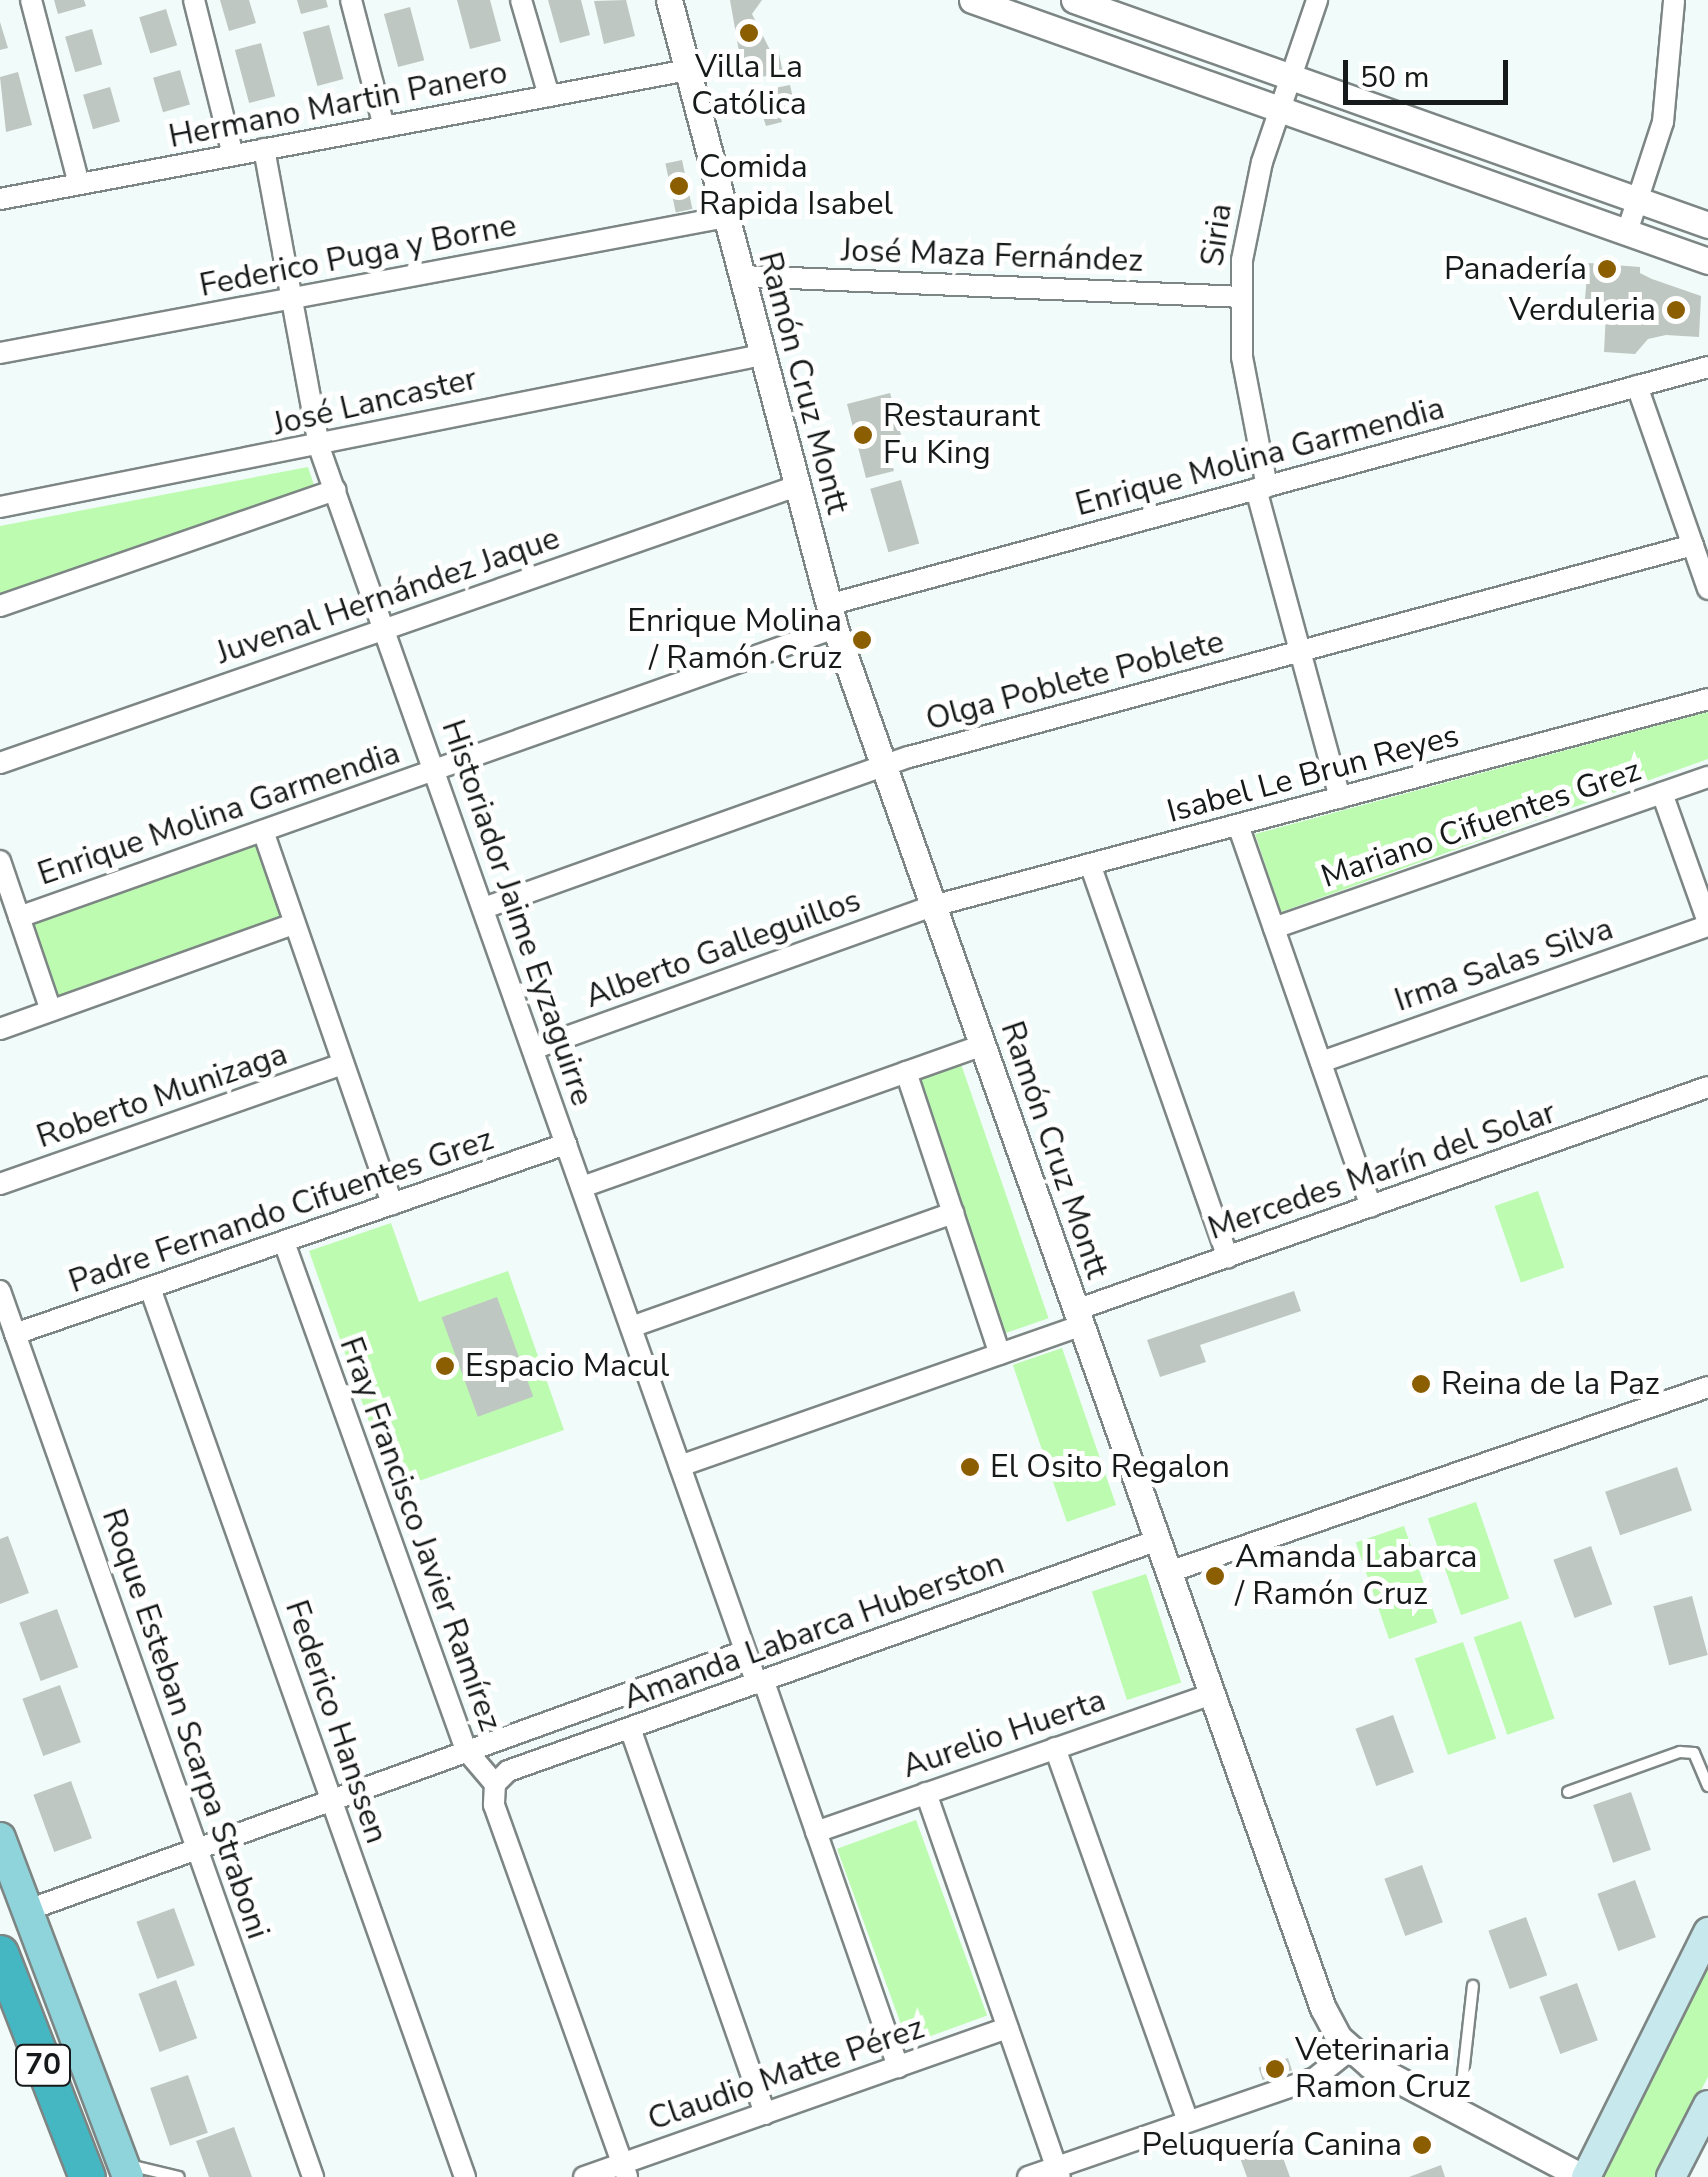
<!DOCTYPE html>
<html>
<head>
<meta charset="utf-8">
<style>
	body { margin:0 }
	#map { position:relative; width:1708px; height:2177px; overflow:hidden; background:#f1fbf9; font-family:"Nunito Sans",sans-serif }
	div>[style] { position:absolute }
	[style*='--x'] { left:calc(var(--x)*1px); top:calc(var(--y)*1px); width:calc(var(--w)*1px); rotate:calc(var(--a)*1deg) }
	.green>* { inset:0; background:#bdfbb1; transform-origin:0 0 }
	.building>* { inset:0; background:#bfc7c2; transform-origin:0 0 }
	.roads { filter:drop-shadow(2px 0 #7d8684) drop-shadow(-2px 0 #7d8684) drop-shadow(0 2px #7d8684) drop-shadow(0 -2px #7d8684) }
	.service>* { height:10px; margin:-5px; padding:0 5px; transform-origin:5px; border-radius:5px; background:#fff }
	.minor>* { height:20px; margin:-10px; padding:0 10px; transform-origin:10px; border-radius:10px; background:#fff }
	.tertiary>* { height:25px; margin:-12.5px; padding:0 12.5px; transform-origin:12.5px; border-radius:12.5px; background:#fff }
	.secondary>* { height:28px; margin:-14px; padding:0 14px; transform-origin:14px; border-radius:14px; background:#c7e9ed }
	.primary>* { height:30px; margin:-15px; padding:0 15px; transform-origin:15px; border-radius:15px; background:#8fd4db }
	.motorway>* { height:35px; margin:-17.5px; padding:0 17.5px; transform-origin:17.5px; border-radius:17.5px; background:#45b7c3 }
	.dots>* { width:28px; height:28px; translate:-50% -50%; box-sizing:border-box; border:5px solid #fff; border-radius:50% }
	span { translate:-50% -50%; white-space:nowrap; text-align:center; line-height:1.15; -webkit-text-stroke:10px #fff; paint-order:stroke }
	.shield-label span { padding:2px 8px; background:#fff; border:2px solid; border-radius:8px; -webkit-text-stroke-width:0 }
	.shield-label { font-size:30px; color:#171a1a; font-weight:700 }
	.poi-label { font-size:32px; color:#171a1a }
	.left { translate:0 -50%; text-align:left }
	.right { translate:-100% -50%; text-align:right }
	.street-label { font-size:32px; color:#171a1a }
	.scale { position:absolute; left:1343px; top:60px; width:165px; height:45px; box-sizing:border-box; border:5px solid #171a1a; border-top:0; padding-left:12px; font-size:30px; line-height:35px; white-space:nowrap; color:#171a1a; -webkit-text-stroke:8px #fff; paint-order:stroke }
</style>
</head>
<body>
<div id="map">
	<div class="green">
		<i style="clip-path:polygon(308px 467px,314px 485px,0 595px,0 526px)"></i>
		<i style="clip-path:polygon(1708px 712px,1708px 759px,1281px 912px,1255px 834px)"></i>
		<i style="left:258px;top:837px;width:89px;height:245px;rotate:72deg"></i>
		<i style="left:961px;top:1064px;width:269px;height:49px;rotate:71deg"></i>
		<i style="left:1538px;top:1191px;width:81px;height:46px;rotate:71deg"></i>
		<i style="clip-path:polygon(391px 1223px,419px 1302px,508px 1271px,564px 1430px,393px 1490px,309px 1251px)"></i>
		<i style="left:1062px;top:1348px;width:166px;height:52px;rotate:71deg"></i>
		<i style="left:1476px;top:1502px;width:102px;height:51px;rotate:71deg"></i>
		<i style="left:1404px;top:1526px;width:102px;height:51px;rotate:71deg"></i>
		<i style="left:1146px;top:1574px;width:114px;height:57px;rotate:72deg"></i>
		<i style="left:1521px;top:1621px;width:103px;height:50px;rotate:71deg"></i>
		<i style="left:1463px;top:1642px;width:102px;height:51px;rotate:71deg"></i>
		<i style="left:916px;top:1820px;width:208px;height:84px;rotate:70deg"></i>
		<i style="clip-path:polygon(1708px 1954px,1708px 2077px,1655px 2177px,1597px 2177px)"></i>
	</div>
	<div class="building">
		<i style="clip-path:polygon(54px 0,84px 0,86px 6px,58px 14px)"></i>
		<i style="clip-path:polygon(220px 0,249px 0,256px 23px,229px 31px)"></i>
		<i style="clip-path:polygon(297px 0,326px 0,328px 7px,301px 14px)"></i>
		<i style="clip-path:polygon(457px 0,490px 0,501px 41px,470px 49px)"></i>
		<i style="clip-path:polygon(548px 0,581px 0,590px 35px,560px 43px)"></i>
		<i style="clip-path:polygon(626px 0,635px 36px,604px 44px,594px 1px)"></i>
		<i style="clip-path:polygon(730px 0,762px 0,752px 14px,770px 50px,778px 49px,783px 73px,744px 80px)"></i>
		<i style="left:410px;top:7px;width:55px;height:27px;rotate:75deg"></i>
		<i style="left:166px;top:9px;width:38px;height:28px;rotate:73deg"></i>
		<i style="clip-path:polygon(0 22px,8px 48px,0 50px)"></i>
		<i style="left:329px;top:25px;width:56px;height:27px;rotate:75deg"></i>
		<i style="left:92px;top:29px;width:37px;height:28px;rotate:74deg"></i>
		<i style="left:261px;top:43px;width:55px;height:27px;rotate:75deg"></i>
		<i style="left:180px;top:70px;width:36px;height:28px;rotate:74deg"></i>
		<i style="clip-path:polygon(18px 72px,32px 125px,6px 132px,0 77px)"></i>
		<i style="clip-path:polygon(790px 85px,795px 107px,779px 111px,782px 122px,766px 126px,755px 92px)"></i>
		<i style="left:110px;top:87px;width:36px;height:28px;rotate:74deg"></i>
		<i style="left:682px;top:160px;width:50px;height:17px;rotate:78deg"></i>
		<i style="clip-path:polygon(1588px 263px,1640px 267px,1640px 273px,1652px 279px,1701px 296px,1699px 337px,1666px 335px,1648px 339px,1635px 354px,1604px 352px,1606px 312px,1584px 311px)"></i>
		<i style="clip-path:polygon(890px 393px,901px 435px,886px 439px,894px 471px,866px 478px,847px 404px)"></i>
		<i style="left:901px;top:480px;width:66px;height:32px;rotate:74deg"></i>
		<i style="clip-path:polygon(1294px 1291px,1301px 1311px,1200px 1345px,1206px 1362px,1160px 1377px,1147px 1340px)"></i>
		<i style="left:497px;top:1297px;width:106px;height:59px;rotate:70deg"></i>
		<i style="left:1677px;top:1467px;width:46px;height:76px;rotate:71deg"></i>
		<i style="clip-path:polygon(8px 1536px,29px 1593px,0 1604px,0 1539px)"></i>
		<i style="left:1591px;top:1546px;width:62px;height:40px;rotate:70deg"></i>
		<i style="left:1692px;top:1596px;width:61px;height:40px;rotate:75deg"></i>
		<i style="left:57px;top:1609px;width:62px;height:40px;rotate:70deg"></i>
		<i style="left:60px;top:1685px;width:61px;height:40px;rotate:70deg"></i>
		<i style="left:1393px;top:1715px;width:61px;height:40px;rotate:70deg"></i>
		<i style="left:71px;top:1781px;width:61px;height:40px;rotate:70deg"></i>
		<i style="left:1631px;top:1792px;width:61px;height:40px;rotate:71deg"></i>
		<i style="left:1422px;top:1865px;width:61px;height:40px;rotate:70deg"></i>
		<i style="left:1635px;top:1880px;width:61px;height:40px;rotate:70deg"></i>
		<i style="left:174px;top:1908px;width:61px;height:40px;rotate:70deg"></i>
		<i style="left:1526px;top:1917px;width:62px;height:40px;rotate:70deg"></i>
		<i style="left:176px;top:1980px;width:62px;height:40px;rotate:70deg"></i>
		<i style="left:1577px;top:1983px;width:61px;height:40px;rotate:70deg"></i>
		<i style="left:1288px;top:2058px;width:13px;height:31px;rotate:72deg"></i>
		<i style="left:188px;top:2075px;width:61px;height:40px;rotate:71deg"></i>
		<i style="clip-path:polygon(234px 2127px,252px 2177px,209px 2177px,196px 2141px)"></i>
		<i style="clip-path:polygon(1278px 2144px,1290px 2177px,1247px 2177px,1240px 2158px)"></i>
		<i style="clip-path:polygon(1441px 2165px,1445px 2177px,1409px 2177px)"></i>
	</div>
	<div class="roads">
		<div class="service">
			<i style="--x:1568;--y:1792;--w:119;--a:-19.7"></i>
			<i style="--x:1680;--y:1752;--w:14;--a:4"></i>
			<i style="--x:1694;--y:1753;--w:36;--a:67"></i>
			<i style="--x:1459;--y:2110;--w:125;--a:-83.6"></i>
			<i style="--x:129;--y:2165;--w:51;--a:13.5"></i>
		</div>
		<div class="minor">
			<i style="--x:31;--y:0;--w:190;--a:75.4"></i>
			<i style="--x:194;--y:0;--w:160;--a:75.9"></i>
			<i style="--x:351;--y:0;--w:131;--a:75.4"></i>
			<i style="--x:521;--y:0;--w:100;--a:73.7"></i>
			<i style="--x:264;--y:149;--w:303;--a:79.5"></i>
			<i style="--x:319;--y:447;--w:1312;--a:70.5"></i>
			<i style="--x:0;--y:199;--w:700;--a:-10.62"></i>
			<i style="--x:1627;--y:232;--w:116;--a:-71.9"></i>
			<i style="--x:1663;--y:122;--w:122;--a:-84.8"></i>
			<i style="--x:742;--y:276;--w:498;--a:2.4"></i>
			<i style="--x:0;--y:353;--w:739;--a:-10.61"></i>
			<i style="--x:1637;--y:386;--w:215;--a:70.7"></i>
			<i style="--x:1267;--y:487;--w:132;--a:-100.9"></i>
			<i style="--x:1242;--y:357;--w:97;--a:-90"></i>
			<i style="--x:1242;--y:260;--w:100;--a:-78.5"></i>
			<i style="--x:1262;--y:162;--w:171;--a:-71.2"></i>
			<i style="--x:1256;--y:489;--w:320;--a:74.8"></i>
			<i style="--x:0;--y:507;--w:777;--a:-11.28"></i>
			<i style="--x:828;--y:605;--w:912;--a:-15.13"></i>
			<i style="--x:0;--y:606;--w:355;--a:-19.1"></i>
			<i style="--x:0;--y:763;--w:844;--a:-19.17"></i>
			<i style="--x:1662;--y:793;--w:137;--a:70.4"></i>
			<i style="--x:1238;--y:825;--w:404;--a:70.8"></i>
			<i style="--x:263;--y:831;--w:395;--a:70.9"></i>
			<i style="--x:0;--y:861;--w:158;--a:71.2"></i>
			<i style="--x:1090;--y:864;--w:417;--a:70.7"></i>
			<i style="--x:484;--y:908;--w:451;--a:-19.6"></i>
			<i style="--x:909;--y:757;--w:812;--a:-15.13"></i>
			<i style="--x:19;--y:917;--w:866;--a:-19.5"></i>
			<i style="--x:1274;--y:928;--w:460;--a:-19.2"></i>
			<i style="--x:0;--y:1029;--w:312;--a:-19.7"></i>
			<i style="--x:533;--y:1049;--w:425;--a:-19.7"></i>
			<i style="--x:933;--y:906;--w:802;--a:-14.95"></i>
			<i style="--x:1321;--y:1062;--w:410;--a:-19.4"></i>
			<i style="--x:906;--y:1072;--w:297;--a:71.6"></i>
			<i style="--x:0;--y:1184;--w:363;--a:-19.3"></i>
			<i style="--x:582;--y:1187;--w:425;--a:-19.5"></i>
			<i style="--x:284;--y:1242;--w:540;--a:70.29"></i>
			<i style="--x:466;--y:1750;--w:45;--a:49.5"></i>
			<i style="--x:150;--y:1288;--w:943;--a:70.49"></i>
			<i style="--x:0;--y:1291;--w:940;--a:70.54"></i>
			<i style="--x:1076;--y:1310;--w:670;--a:-19.44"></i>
			<i style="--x:631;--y:1327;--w:342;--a:-19.5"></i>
			<i style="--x:15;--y:1334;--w:583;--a:-19.03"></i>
			<i style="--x:680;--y:1466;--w:426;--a:-19.3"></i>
			<i style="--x:1169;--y:1572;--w:570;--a:-18.94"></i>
			<i style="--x:764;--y:1682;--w:408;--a:70.8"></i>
			<i style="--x:630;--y:1728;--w:409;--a:70.7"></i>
			<i style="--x:1055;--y:1748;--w:396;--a:70.4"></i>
			<i style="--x:495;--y:1784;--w:18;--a:-45"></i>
			<i style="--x:508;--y:1771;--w:690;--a:-19.56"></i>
			<i style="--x:495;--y:1784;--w:21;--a:93"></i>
			<i style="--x:494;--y:1805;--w:395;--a:70.3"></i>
			<i style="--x:926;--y:1793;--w:407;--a:70.8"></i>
			<i style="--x:816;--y:1832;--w:419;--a:-19.2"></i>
			<i style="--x:28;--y:1910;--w:762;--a:-19.86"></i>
			<i style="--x:584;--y:2177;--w:449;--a:-19.4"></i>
			<i style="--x:1028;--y:2177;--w:304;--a:-19"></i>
			<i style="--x:1315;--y:2078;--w:45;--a:-38.7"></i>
		</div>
		<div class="tertiary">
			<i style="--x:669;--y:0;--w:650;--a:75.19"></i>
			<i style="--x:835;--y:628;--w:1464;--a:70.53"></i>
			<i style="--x:1323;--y:2008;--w:34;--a:62"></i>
			<i style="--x:1339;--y:2038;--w:41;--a:41.1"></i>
			<i style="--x:1370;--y:2065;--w:240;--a:27.8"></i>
			<i style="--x:972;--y:0;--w:781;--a:19.53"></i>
			<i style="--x:1074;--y:0;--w:673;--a:19.54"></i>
		</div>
		<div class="secondary">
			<i style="--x:1586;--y:2177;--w:274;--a:-63.5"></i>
			<i style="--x:1671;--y:2177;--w:81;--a:-62.8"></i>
		</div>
		<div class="primary">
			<i style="--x:0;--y:1838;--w:362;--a:69.3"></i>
		</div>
		<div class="motorway">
			<i style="--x:0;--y:1953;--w:240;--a:68.8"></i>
		</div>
	</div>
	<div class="dots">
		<i style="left:749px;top:33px;background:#8b5e01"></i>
		<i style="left:679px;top:186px;background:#8b5e01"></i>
		<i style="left:1607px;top:269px;background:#8b5e01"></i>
		<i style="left:1676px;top:310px;background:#8b5e01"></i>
		<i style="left:863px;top:435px;background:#8b5e01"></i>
		<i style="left:862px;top:640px;background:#8b5e01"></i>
		<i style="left:445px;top:1366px;background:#8b5e01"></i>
		<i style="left:1421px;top:1384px;background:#8b5e01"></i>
		<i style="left:970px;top:1467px;background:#8b5e01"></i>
		<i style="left:1215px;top:1576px;background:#8b5e01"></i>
		<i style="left:1275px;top:2069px;background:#8b5e01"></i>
		<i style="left:1422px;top:2145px;background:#8b5e01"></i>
	</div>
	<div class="shield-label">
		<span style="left:43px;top:2065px">70</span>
	</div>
	<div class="poi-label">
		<span style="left:749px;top:86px">Villa La<br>Católica</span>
		<span class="left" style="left:699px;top:186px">Comida<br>Rapida Isabel</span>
		<span class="right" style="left:1587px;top:269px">Panadería</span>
		<span class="right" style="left:1656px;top:310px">Verduleria</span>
		<span class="left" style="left:883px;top:435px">Restaurant<br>Fu King</span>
		<span class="right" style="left:842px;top:640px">Enrique Molina<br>/ Ramón Cruz</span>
		<span class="left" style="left:465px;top:1366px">Espacio Macul</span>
		<span class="left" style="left:1441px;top:1384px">Reina de la Paz</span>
		<span class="left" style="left:990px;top:1467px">El Osito Regalon</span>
		<span class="left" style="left:1235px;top:1576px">Amanda Labarca<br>/ Ramón Cruz</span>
		<span class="left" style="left:1295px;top:2069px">Veterinaria<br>Ramon Cruz</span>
		<span class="right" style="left:1402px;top:2145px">Peluquería Canina</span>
	</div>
	<div class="street-label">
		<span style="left:338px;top:105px;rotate:-11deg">Hermano Martin Panero</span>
		<span style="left:1217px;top:235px;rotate:-82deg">Siria</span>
		<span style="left:358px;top:256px;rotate:-11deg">Federico Puga y Borne</span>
		<span style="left:992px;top:256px;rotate:2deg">José Maza Fernández</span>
		<span style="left:803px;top:383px;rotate:75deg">Ramón Cruz Montt</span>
		<span style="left:375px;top:402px;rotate:-13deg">José Lancaster</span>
		<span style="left:1260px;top:457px;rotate:-15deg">Enrique Molina Garmendia</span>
		<span style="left:388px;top:596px;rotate:-19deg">Juvenal Hernández Jaque</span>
		<span style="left:1075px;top:681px;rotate:-15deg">Olga Poblete Poblete</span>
		<span style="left:1313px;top:774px;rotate:-15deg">Isabel Le Brun Reyes</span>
		<span style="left:219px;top:814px;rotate:-19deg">Enrique Molina Garmendia</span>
		<span style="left:1481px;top:824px;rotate:-19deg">Mariano Cifuentes Grez</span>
		<span style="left:517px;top:913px;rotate:71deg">Historiador Jaime Eyzaguirre</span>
		<span style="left:723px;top:949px;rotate:-20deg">Alberto Galleguillos</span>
		<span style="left:1504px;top:965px;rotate:-19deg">Irma Salas Silva</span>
		<span style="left:162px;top:1096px;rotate:-19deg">Roberto Munizaga</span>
		<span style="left:1054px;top:1150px;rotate:71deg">Ramón Cruz Montt</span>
		<span style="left:1382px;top:1171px;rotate:-19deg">Mercedes Marín del Solar</span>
		<span style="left:281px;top:1211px;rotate:-19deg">Padre Fernando Cifuentes Grez</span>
		<span style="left:420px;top:1534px;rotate:70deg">Fray Francisco Javier Ramírez</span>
		<span style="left:814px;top:1631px;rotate:-20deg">Amanda Labarca Huberston</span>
		<span style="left:336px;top:1722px;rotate:71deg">Federico Hanssen</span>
		<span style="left:185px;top:1724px;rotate:71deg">Roque Esteban Scarpa Straboni</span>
		<span style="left:1004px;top:1734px;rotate:-19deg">Aurelio Huerta</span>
		<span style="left:786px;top:2074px;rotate:-19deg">Claudio Matte Pérez</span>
	</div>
	<div class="scale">50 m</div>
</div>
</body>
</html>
